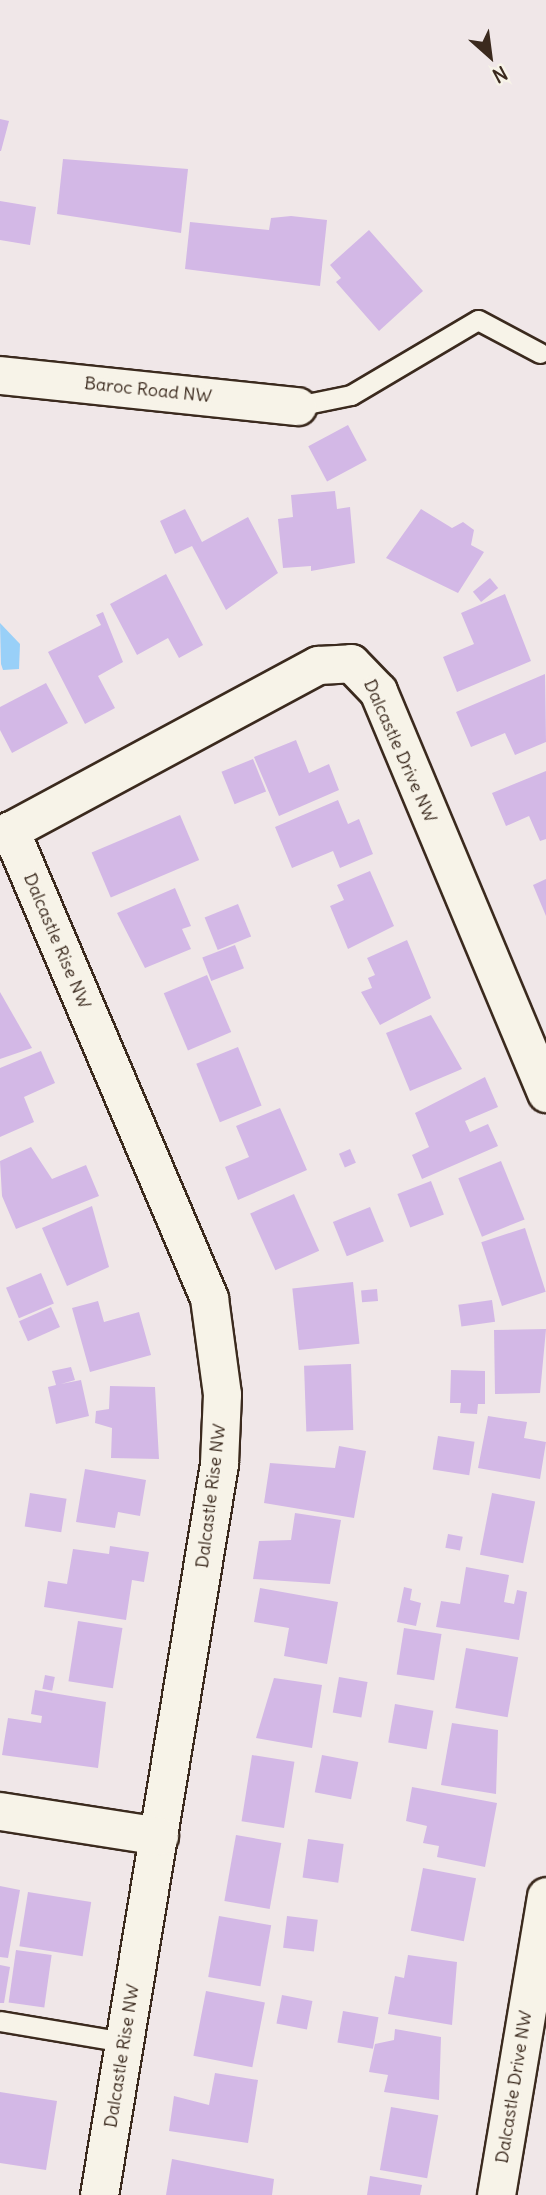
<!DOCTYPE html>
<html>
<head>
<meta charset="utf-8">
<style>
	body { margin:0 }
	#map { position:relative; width:546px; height:2195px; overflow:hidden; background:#f0e7e8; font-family:Delius,sans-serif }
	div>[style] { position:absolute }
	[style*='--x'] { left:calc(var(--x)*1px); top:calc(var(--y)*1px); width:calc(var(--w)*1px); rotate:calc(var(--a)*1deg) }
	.water>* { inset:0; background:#99d0f8 }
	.building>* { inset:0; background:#d3b8e6; transform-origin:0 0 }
	.roads { filter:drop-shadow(2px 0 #3b2a1e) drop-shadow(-2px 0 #3b2a1e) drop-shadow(0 2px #3b2a1e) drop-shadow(0 -2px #3b2a1e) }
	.lane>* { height:19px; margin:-9.5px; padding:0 9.5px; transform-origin:9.5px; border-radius:9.5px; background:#f7f3e8 }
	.street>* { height:37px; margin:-18.5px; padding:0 18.5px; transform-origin:18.5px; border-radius:18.5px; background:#f7f3e8 }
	span { translate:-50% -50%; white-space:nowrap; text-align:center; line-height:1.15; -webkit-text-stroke:6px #f7f3e8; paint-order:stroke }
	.street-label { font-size:18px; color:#3b2a1e }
	.north { position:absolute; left:455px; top:21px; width:70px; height:70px; -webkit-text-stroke:5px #f7f3e8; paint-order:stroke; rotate:152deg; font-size:19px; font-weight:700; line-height:28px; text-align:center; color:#3b2a1e }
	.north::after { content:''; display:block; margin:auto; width:24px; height:32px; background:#3b2a1e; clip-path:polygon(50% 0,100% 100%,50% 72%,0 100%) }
</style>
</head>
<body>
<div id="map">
	<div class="water">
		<i style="clip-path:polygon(0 623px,20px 644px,19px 669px,3px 670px,1px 664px)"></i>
	</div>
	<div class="building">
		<i style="clip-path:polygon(0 119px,9px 121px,1px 151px,0 151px)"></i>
		<i style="clip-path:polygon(63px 159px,188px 169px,181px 233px,57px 214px)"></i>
		<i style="clip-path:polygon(0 201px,36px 207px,30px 245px,0 240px)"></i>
		<i style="clip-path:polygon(291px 216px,327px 220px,320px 286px,185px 269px,190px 222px,269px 230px,271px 218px)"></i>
		<i style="clip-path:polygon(369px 230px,423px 291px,379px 331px,336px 282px,341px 278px,330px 265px)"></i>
		<i style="left:348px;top:425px;width:40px;height:45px;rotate:62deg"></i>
		<i style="clip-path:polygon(335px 491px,337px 509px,350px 507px,355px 563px,311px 571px,311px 566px,283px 568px,278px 519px,293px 517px,291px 495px)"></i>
		<i style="clip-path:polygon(185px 509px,202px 542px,248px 517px,278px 573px,226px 610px,192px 546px,175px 554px,160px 521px)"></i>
		<i style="clip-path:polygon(421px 509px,452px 528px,463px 522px,474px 530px,471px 545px,484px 552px,458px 593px,386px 558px)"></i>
		<i style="clip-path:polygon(166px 574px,203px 645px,179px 658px,168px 638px,137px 655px,110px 604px)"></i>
		<i style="left:490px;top:578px;width:13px;height:22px;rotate:51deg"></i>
		<i style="clip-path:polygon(505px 594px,531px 661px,457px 692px,443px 657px,474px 644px,461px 613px)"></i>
		<i style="clip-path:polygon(103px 612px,123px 662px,98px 676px,115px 708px,85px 724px,48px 652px,101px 625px,96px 615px)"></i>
		<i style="clip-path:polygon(545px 674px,546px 742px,515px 755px,505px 733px,471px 747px,456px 712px)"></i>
		<i style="clip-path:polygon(46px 683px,68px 723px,12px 753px,0 730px,0 707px)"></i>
		<i style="clip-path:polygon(296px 740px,309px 773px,329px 764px,339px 790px,279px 816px,254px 757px)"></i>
		<i style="left:253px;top:759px;width:35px;height:34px;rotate:68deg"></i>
		<i style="clip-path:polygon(546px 771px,546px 839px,540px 841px,529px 816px,506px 826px,492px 793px)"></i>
		<i style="clip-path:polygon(338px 800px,348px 824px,359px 819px,373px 854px,340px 868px,333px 851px,292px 868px,275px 827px)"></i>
		<i style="left:180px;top:815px;width:49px;height:96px;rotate:67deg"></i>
		<i style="clip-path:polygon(370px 871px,394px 926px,348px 949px,330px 906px,344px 900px,337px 885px)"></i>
		<i style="clip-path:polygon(546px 879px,546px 916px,533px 885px)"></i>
		<i style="clip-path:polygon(175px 888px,191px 926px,182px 929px,191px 949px,145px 968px,117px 913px)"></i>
		<i style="left:238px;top:904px;width:35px;height:36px;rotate:68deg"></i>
		<i style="clip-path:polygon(407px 940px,431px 998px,380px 1025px,361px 992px,372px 988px,368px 978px,375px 975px,367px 958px)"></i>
		<i style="left:235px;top:945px;width:25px;height:35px;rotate:69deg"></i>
		<i style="left:207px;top:975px;width:62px;height:47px;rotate:67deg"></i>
		<i style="clip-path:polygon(0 992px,32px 1048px,0 1059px)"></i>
		<i style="clip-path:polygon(431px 1015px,462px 1069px,410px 1091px,386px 1033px)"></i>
		<i style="left:238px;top:1047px;width:63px;height:45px;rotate:68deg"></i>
		<i style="clip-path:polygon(41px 1051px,55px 1083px,24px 1097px,34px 1122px,0 1137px,0 1068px)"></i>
		<i style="clip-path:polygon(485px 1077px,498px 1107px,465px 1121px,470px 1132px,488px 1124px,498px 1146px,422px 1179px,412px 1155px,429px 1147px,415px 1113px)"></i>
		<i style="clip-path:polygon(280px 1108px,307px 1170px,238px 1200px,225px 1167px,249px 1157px,236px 1126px)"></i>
		<i style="clip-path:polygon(31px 1147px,52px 1179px,86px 1165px,99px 1196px,16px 1229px,2px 1196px,0 1161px)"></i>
		<i style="left:350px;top:1149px;width:15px;height:12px;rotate:67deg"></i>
		<i style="left:501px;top:1161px;width:63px;height:46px;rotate:68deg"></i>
		<i style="left:431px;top:1181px;width:36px;height:36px;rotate:69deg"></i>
		<i style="left:294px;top:1194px;width:62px;height:48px;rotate:66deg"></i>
		<i style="clip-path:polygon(92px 1206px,109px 1267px,67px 1286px,42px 1228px)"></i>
		<i style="left:370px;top:1207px;width:37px;height:40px;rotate:68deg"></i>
		<i style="left:525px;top:1228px;width:67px;height:46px;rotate:72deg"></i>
		<i style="left:41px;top:1273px;width:33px;height:38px;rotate:67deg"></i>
		<i style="left:353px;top:1282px;width:62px;height:61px;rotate:84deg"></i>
		<i style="left:377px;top:1289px;width:12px;height:16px;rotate:85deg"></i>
		<i style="left:492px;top:1300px;width:22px;height:34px;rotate:82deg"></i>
		<i style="clip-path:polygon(98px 1301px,104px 1322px,139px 1312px,151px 1355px,90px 1372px,72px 1308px)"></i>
		<i style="left:51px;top:1307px;width:22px;height:35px;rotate:66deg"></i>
		<i style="clip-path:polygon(546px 1329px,540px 1393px,495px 1394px,494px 1330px)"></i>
		<i style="left:351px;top:1364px;width:66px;height:47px;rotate:88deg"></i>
		<i style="clip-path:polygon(71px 1367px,75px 1380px,61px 1384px,81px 1380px,89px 1416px,56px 1424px,48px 1387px,56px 1385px,52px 1371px)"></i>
		<i style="clip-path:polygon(451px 1370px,485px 1371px,485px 1404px,478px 1404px,477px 1414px,460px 1413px,461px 1403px,450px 1403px)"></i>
		<i style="clip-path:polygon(110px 1386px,155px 1387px,159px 1459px,111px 1458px,112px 1428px,95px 1423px,96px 1411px,109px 1409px)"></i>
		<i style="clip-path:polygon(488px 1416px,527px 1422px,524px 1438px,546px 1442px,540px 1479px,478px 1468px)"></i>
		<i style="left:438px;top:1436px;width:37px;height:34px;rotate:9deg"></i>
		<i style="clip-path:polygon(339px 1446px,366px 1451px,354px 1518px,264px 1503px,270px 1463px,335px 1468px)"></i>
		<i style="clip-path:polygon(85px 1469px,146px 1480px,140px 1516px,118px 1512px,115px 1528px,76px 1522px)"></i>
		<i style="left:30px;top:1493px;width:37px;height:34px;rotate:9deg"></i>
		<i style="left:492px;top:1493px;width:44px;height:63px;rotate:11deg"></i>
		<i style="clip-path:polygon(295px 1513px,341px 1520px,330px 1584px,253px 1579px,259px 1541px,291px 1540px)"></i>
		<i style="left:448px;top:1534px;width:15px;height:14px;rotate:11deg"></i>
		<i style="clip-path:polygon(110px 1546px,149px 1552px,144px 1582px,132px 1580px,126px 1620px,44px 1607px,48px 1581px,67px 1584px,73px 1549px,109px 1554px)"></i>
		<i style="clip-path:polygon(466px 1567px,509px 1575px,504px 1602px,514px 1604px,517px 1590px,527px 1592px,519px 1640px,436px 1627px,441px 1601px,460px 1604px)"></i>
		<i style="clip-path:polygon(404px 1587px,412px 1589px,410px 1600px,421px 1603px,416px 1626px,397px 1622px)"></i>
		<i style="clip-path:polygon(260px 1588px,338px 1602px,327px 1664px,284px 1656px,289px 1628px,254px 1622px)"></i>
		<i style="left:78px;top:1621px;width:45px;height:61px;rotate:9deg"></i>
		<i style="left:404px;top:1628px;width:38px;height:47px;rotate:9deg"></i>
		<i style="left:466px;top:1648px;width:53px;height:61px;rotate:10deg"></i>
		<i style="left:45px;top:1675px;width:10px;height:14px;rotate:11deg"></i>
		<i style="left:339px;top:1677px;width:29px;height:36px;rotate:10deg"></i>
		<i style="clip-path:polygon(274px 1678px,322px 1685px,312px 1748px,256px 1738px)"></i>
		<i style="clip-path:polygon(35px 1690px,106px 1702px,98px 1768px,2px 1755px,8px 1718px,41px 1723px,42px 1716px,31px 1714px)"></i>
		<i style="left:395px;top:1704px;width:39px;height:39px;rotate:10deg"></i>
		<i style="clip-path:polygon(452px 1723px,498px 1730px,496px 1794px,441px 1785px)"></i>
		<i style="left:252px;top:1755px;width:43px;height:67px;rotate:9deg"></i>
		<i style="left:322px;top:1755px;width:37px;height:38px;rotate:11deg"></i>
		<i style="clip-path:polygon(412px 1787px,497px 1803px,485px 1867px,437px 1857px,439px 1846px,423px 1843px,427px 1826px,406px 1821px)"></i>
		<i style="left:236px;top:1835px;width:46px;height:67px;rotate:10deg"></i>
		<i style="left:308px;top:1839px;width:36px;height:39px;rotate:8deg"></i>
		<i style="left:423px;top:1868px;width:54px;height:64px;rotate:11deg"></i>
		<i style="clip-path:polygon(0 1886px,20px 1890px,8px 1958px,0 1957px)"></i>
		<i style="left:28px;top:1892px;width:64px;height:55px;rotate:9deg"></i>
		<i style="left:219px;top:1916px;width:53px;height:62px;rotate:10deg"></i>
		<i style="left:287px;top:1916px;width:31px;height:32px;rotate:7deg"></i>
		<i style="left:16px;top:1950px;width:36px;height:53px;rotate:8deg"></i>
		<i style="clip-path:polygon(408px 1955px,457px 1962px,452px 2025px,388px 2014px,395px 1976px,404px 1978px)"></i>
		<i style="clip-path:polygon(0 1965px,10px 1967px,4px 2003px,0 2003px)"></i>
		<i style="left:206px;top:1991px;width:60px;height:66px;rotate:11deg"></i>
		<i style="left:282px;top:1995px;width:31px;height:29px;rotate:11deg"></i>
		<i style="left:343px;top:2011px;width:36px;height:32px;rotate:10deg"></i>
		<i style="clip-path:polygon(395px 2029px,441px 2037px,439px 2100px,384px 2092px,388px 2075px,369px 2072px,375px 2044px,394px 2040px)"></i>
		<i style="clip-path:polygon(215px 2073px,258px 2080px,248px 2143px,169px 2131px,174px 2096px,209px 2105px)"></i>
		<i style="clip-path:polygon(0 2092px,57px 2101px,46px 2170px,0 2163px)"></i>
		<i style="left:391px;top:2107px;width:48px;height:64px;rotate:10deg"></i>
		<i style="clip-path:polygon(172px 2159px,274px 2179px,272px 2195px,166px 2195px)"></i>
		<i style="clip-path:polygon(370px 2176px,422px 2185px,420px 2195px,367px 2195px)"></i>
	</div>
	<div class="roads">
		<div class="lane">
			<i style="--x:297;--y:406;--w:55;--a:-11.5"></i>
			<i style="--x:351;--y:395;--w:147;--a:-30.6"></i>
			<i style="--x:478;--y:320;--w:70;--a:28"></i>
			<i style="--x:0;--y:2021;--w:126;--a:9.6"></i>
		</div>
		<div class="street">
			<i style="--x:0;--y:375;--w:299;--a:6"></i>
			<i style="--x:10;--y:830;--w:509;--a:66.96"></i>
			<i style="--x:209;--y:1298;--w:97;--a:82.3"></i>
			<i style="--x:222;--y:1394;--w:70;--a:92.5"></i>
			<i style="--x:219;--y:1464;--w:741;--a:99.32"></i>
			<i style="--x:0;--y:836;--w:361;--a:-28.3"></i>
			<i style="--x:318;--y:665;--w:33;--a:-3"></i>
			<i style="--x:351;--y:663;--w:39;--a:46"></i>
			<i style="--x:378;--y:691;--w:436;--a:67.3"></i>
			<i style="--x:0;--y:1811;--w:161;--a:8.9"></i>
			<i style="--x:496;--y:2195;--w:303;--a:-80.5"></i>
		</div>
	</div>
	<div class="street-label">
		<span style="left:148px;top:390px;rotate:6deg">Baroc Road NW</span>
		<span style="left:400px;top:751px;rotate:66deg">Dalcastle Drive NW</span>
		<span style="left:57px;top:941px;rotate:67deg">Dalcastle Rise NW</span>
		<span style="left:211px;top:1496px;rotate:-83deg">Dalcastle Rise NW</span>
		<span style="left:122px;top:2056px;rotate:-81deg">Dalcastle Rise NW</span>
		<span style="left:514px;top:2087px;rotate:-81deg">Dalcastle Drive NW</span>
	</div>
	<div class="north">N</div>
</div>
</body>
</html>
